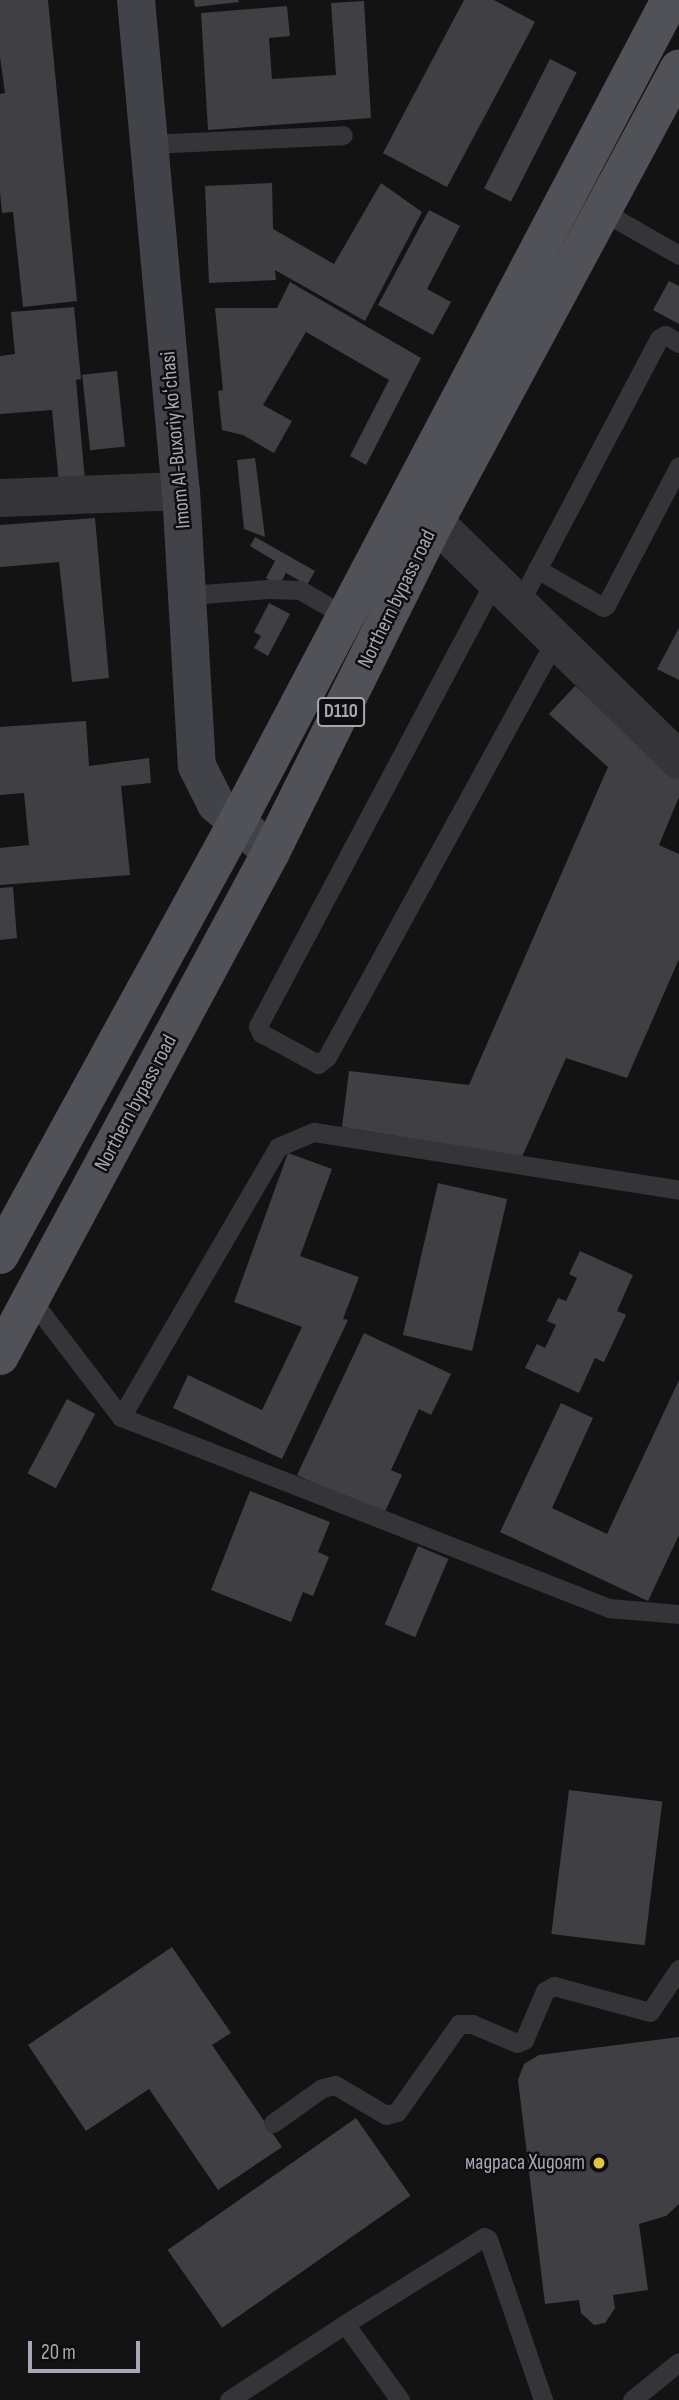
<!DOCTYPE html>
<html>
<head>
<meta charset="utf-8">
<style>
	body { margin:0 }
	#map { position:relative; width:679px; height:2400px; overflow:hidden; background:#131314; font-family:"Sofia Sans Condensed",sans-serif }
	div>[style] { position:absolute }
	[style*='--x'] { left:calc(var(--x)*1px); top:calc(var(--y)*1px); width:calc(var(--w)*1px); rotate:calc(var(--a)*1deg) }
	.building>* { inset:0; background:#404044; transform-origin:0 0 }
	.lane>* { height:19px; margin:-9.5px; padding:0 9.5px; transform-origin:9.5px; border-radius:9.5px; background:#343439 }
	.street>* { height:38px; margin:-19px; padding:0 19px; transform-origin:19px; border-radius:19px; background:#343439 }
	.secondary>* { height:38px; margin:-19px; padding:0 19px; transform-origin:19px; border-radius:19px; background:#424349 }
	.primary>* { height:38px; margin:-19px; padding:0 19px; transform-origin:19px; border-radius:19px; background:#515158 }
	.dots>* { width:19px; height:19px; translate:-50% -50%; box-sizing:border-box; border:4px solid #0e0e0f; border-radius:50% }
	span { translate:-50% -50%; white-space:nowrap; text-align:center; line-height:1.15; -webkit-text-stroke:5px #0e0e0f; paint-order:stroke }
	.shield-label span { padding:2px 5px; background:#0e0e0f; border:2px solid; border-radius:5px; -webkit-text-stroke-width:0 }
	.shield-label { font-size:19px; color:#a6a8b4; font-weight:700 }
	.street-label { font-size:21px; color:#a6a8b4 }
	.poi-label { font-size:21px; color:#a6a8b4 }
	.right { translate:-100% -50%; text-align:right }
	.scale { position:absolute; left:28px; top:2341px; width:112px; height:32px; box-sizing:border-box; border:4px solid #a6a8b4; border-top:0; padding-left:9px; font-size:21px; line-height:24px; white-space:nowrap; color:#a6a8b4; -webkit-text-stroke:5px #0e0e0f; paint-order:stroke }
</style>
</head>
<body>
<div id="map">
	<div class="building">
		<i style="clip-path:polygon(0 0,48px 0,77px 301px,23px 307px,13px 212px,2px 213px,0 192px,0 94px,5px 93px,0 57px)"></i>
		<i style="clip-path:polygon(194px 0,238px 0,239px 2px,195px 7px)"></i>
		<i style="clip-path:polygon(464px 0,494px 0,535px 22px,447px 187px,383px 153px)"></i>
		<i style="clip-path:polygon(364px 1px,371px 118px,208px 130px,201px 13px,287px 6px,290px 36px,269px 38px,272px 79px,336px 75px,331px 3px)"></i>
		<i style="left:550px;top:59px;width:30px;height:145px;rotate:27deg"></i>
		<i style="clip-path:polygon(272px 183px,273px 229px,334px 264px,381px 183px,422px 212px,365px 321px,275px 270px,276px 280px,209px 283px,205px 186px)"></i>
		<i style="clip-path:polygon(429px 210px,460px 226px,427px 289px,451px 302px,433px 335px,378px 305px)"></i>
		<i style="clip-path:polygon(669px 281px,679px 286px,679px 324px,653px 310px)"></i>
		<i style="clip-path:polygon(290px 282px,421px 358px,366px 465px,350px 456px,389px 380px,306px 332px,263px 405px,292px 421px,274px 453px,243px 435px,222px 430px,218px 391px,223px 390px,215px 308px,277px 308px)"></i>
		<i style="clip-path:polygon(74px 307px,81px 379px,76px 380px,85px 481px,59px 484px,52px 410px,0 414px,0 356px,15px 354px,11px 312px)"></i>
		<i style="left:117px;top:371px;width:76px;height:35px;rotate:84deg"></i>
		<i style="clip-path:polygon(255px 458px,265px 537px,244px 529px,237px 460px)"></i>
		<i style="clip-path:polygon(95px 518px,109px 678px,72px 682px,59px 562px,0 567px,0 525px)"></i>
		<i style="clip-path:polygon(255px 537px,315px 571px,307px 585px,286px 573px,279px 586px,266px 578px,275px 561px,250px 546px)"></i>
		<i style="clip-path:polygon(269px 603px,290px 614px,268px 656px,254px 648px,261px 636px,254px 632px)"></i>
		<i style="clip-path:polygon(679px 628px,679px 680px,657px 669px)"></i>
		<i style="clip-path:polygon(575px 686px,679px 778px,679px 797px,659px 845px,679px 854px,679px 959px,627px 1078px,566px 1058px,522px 1157px,342px 1127px,349px 1071px,469px 1085px,608px 767px,549px 714px)"></i>
		<i style="clip-path:polygon(86px 721px,89px 766px,149px 758px,151px 783px,121px 786px,130px 875px,0 885px,0 848px,29px 845px,24px 793px,0 795px,0 727px)"></i>
		<i style="clip-path:polygon(13px 887px,17px 938px,0 940px,0 888px)"></i>
		<i style="clip-path:polygon(288px 1153px,332px 1169px,300px 1256px,359px 1277px,343px 1319px,348px 1320px,282px 1459px,173px 1408px,188px 1375px,262px 1410px,302px 1327px,234px 1302px)"></i>
		<i style="left:438px;top:1183px;width:71px;height:156px;rotate:13deg"></i>
		<i style="clip-path:polygon(580px 1251px,633px 1275px,617px 1311px,626px 1315px,604px 1362px,595px 1358px,579px 1393px,525px 1368px,537px 1344px,545px 1348px,556px 1325px,547px 1321px,558px 1298px,566px 1301px,577px 1278px,569px 1274px)"></i>
		<i style="clip-path:polygon(364px 1333px,451px 1374px,431px 1415px,419px 1409px,391px 1470px,402px 1475px,383px 1516px,297px 1475px)"></i>
		<i style="clip-path:polygon(679px 1380px,679px 1535px,648px 1601px,500px 1532px,561px 1403px,593px 1418px,552px 1508px,607px 1534px)"></i>
		<i style="left:67px;top:1399px;width:32px;height:84px;rotate:28deg"></i>
		<i style="clip-path:polygon(250px 1491px,330px 1522px,318px 1552px,329px 1557px,313px 1596px,303px 1592px,291px 1622px,211px 1590px)"></i>
		<i style="left:418px;top:1546px;width:33px;height:85px;rotate:23deg"></i>
		<i style="left:569px;top:1790px;width:94px;height:145px;rotate:7deg"></i>
		<i style="clip-path:polygon(172px 1947px,231px 2033px,212px 2045px,282px 2147px,218px 2190px,149px 2089px,86px 2131px,28px 2045px)"></i>
		<i style="clip-path:polygon(679px 2037px,679px 2204px,666px 2216px,639px 2224px,648px 2290px,613px 2295px,615px 2308px,605px 2323px,594px 2325px,581px 2313px,579px 2300px,545px 2304px,518px 2080px,524px 2064px,539px 2055px)"></i>
		<i style="left:356px;top:2118px;width:95px;height:230px;rotate:55deg"></i>
	</div>
	<div class="lane">
		<i style="--x:148;--y:144;--w:195;--a:-2.6"></i>
		<i style="--x:602;--y:211;--w:89;--a:29.7"></i>
		<i style="--x:537;--y:569;--w:76;--a:29.9"></i>
		<i style="--x:603;--y:607;--w:4;--a:-34"></i>
		<i style="--x:606;--y:605;--w:157;--a:-62.3"></i>
		<i style="--x:495;--y:580;--w:505;--a:117.99"></i>
		<i style="--x:258;--y:1026;--w:8;--a:67"></i>
		<i style="--x:261;--y:1033;--w:65;--a:28.5"></i>
		<i style="--x:318;--y:1064;--w:11;--a:-38"></i>
		<i style="--x:327;--y:1057;--w:475;--a:-61.3"></i>
		<i style="--x:189;--y:595;--w:80;--a:-4.3"></i>
		<i style="--x:269;--y:589;--w:31;--a:2"></i>
		<i style="--x:300;--y:590;--w:52;--a:30"></i>
		<i style="--x:519;--y:604;--w:300;--a:-62.2"></i>
		<i style="--x:659;--y:339;--w:7;--a:-34"></i>
		<i style="--x:665;--y:335;--w:16;--a:30"></i>
		<i style="--x:30;--y:1298;--w:150;--a:52.6"></i>
		<i style="--x:121;--y:1417;--w:524;--a:21.38"></i>
		<i style="--x:609;--y:1608;--w:70;--a:4.9"></i>
		<i style="--x:121;--y:1417;--w:312;--a:-59.8"></i>
		<i style="--x:278;--y:1147;--w:39;--a:-23"></i>
		<i style="--x:314;--y:1132;--w:370;--a:9"></i>
		<i style="--x:273;--y:2123;--w:60;--a:-35.5"></i>
		<i style="--x:322;--y:2088;--w:13;--a:-13"></i>
		<i style="--x:335;--y:2085;--w:59;--a:30.5"></i>
		<i style="--x:386;--y:2115;--w:11;--a:-15"></i>
		<i style="--x:397;--y:2112;--w:108;--a:-54.8"></i>
		<i style="--x:459;--y:2024;--w:13;--a:0"></i>
		<i style="--x:472;--y:2024;--w:49;--a:22.9"></i>
		<i style="--x:517;--y:2043;--w:8;--a:-23"></i>
		<i style="--x:524;--y:2040;--w:53;--a:-66.8"></i>
		<i style="--x:545;--y:1991;--w:10;--a:-29"></i>
		<i style="--x:554;--y:1986;--w:99;--a:15.2"></i>
		<i style="--x:650;--y:2012;--w:52;--a:-56"></i>
		<i style="--x:345;--y:2324;--w:164;--a:-32"></i>
		<i style="--x:484;--y:2237;--w:4;--a:27"></i>
		<i style="--x:488;--y:2239;--w:170;--a:71.1"></i>
		<i style="--x:229;--y:2400;--w:139;--a:-33.2"></i>
		<i style="--x:345;--y:2324;--w:94;--a:54.1"></i>
		<i style="--x:632;--y:2400;--w:60;--a:-39"></i>
	</div>
	<div class="street">
		<i style="--x:0;--y:498;--w:181;--a:-2.2"></i>
		<i style="--x:435;--y:522;--w:341;--a:44.3"></i>
	</div>
	<div class="secondary">
		<i style="--x:136;--y:0;--w:493;--a:84.8"></i>
		<i style="--x:181;--y:491;--w:275;--a:86.7"></i>
		<i style="--x:197;--y:766;--w:42;--a:63.4"></i>
		<i style="--x:216;--y:804;--w:73;--a:41.1"></i>
	</div>
	<div class="primary">
		<i style="--x:0;--y:1255;--w:494;--a:-61.3"></i>
		<i style="--x:237;--y:822;--w:929;--a:-62.22"></i>
		<i style="--x:0;--y:1356;--w:572;--a:-61.73"></i>
		<i style="--x:271;--y:852;--w:369;--a:-63.6"></i>
		<i style="--x:435;--y:522;--w:515;--a:-61.74"></i>
	</div>
	<div class="dots">
		<i style="left:599px;top:2163px;background:#e1c53e"></i>
	</div>
	<div class="shield-label">
		<span style="left:341px;top:712px">D110</span>
	</div>
	<div class="street-label">
		<span style="left:176px;top:440px;rotate:-95deg">Imom Al-Buxoriy koʻchasi</span>
		<span style="left:397px;top:599px;rotate:-64deg">Northern bypass road</span>
		<span style="left:136px;top:1103px;rotate:-62deg">Northern bypass road</span>
	</div>
	<div class="poi-label">
		<span class="right" style="left:585px;top:2163px">мадраса Хидоят</span>
	</div>
	<div class="scale">20 m</div>
</div>
</body>
</html>
